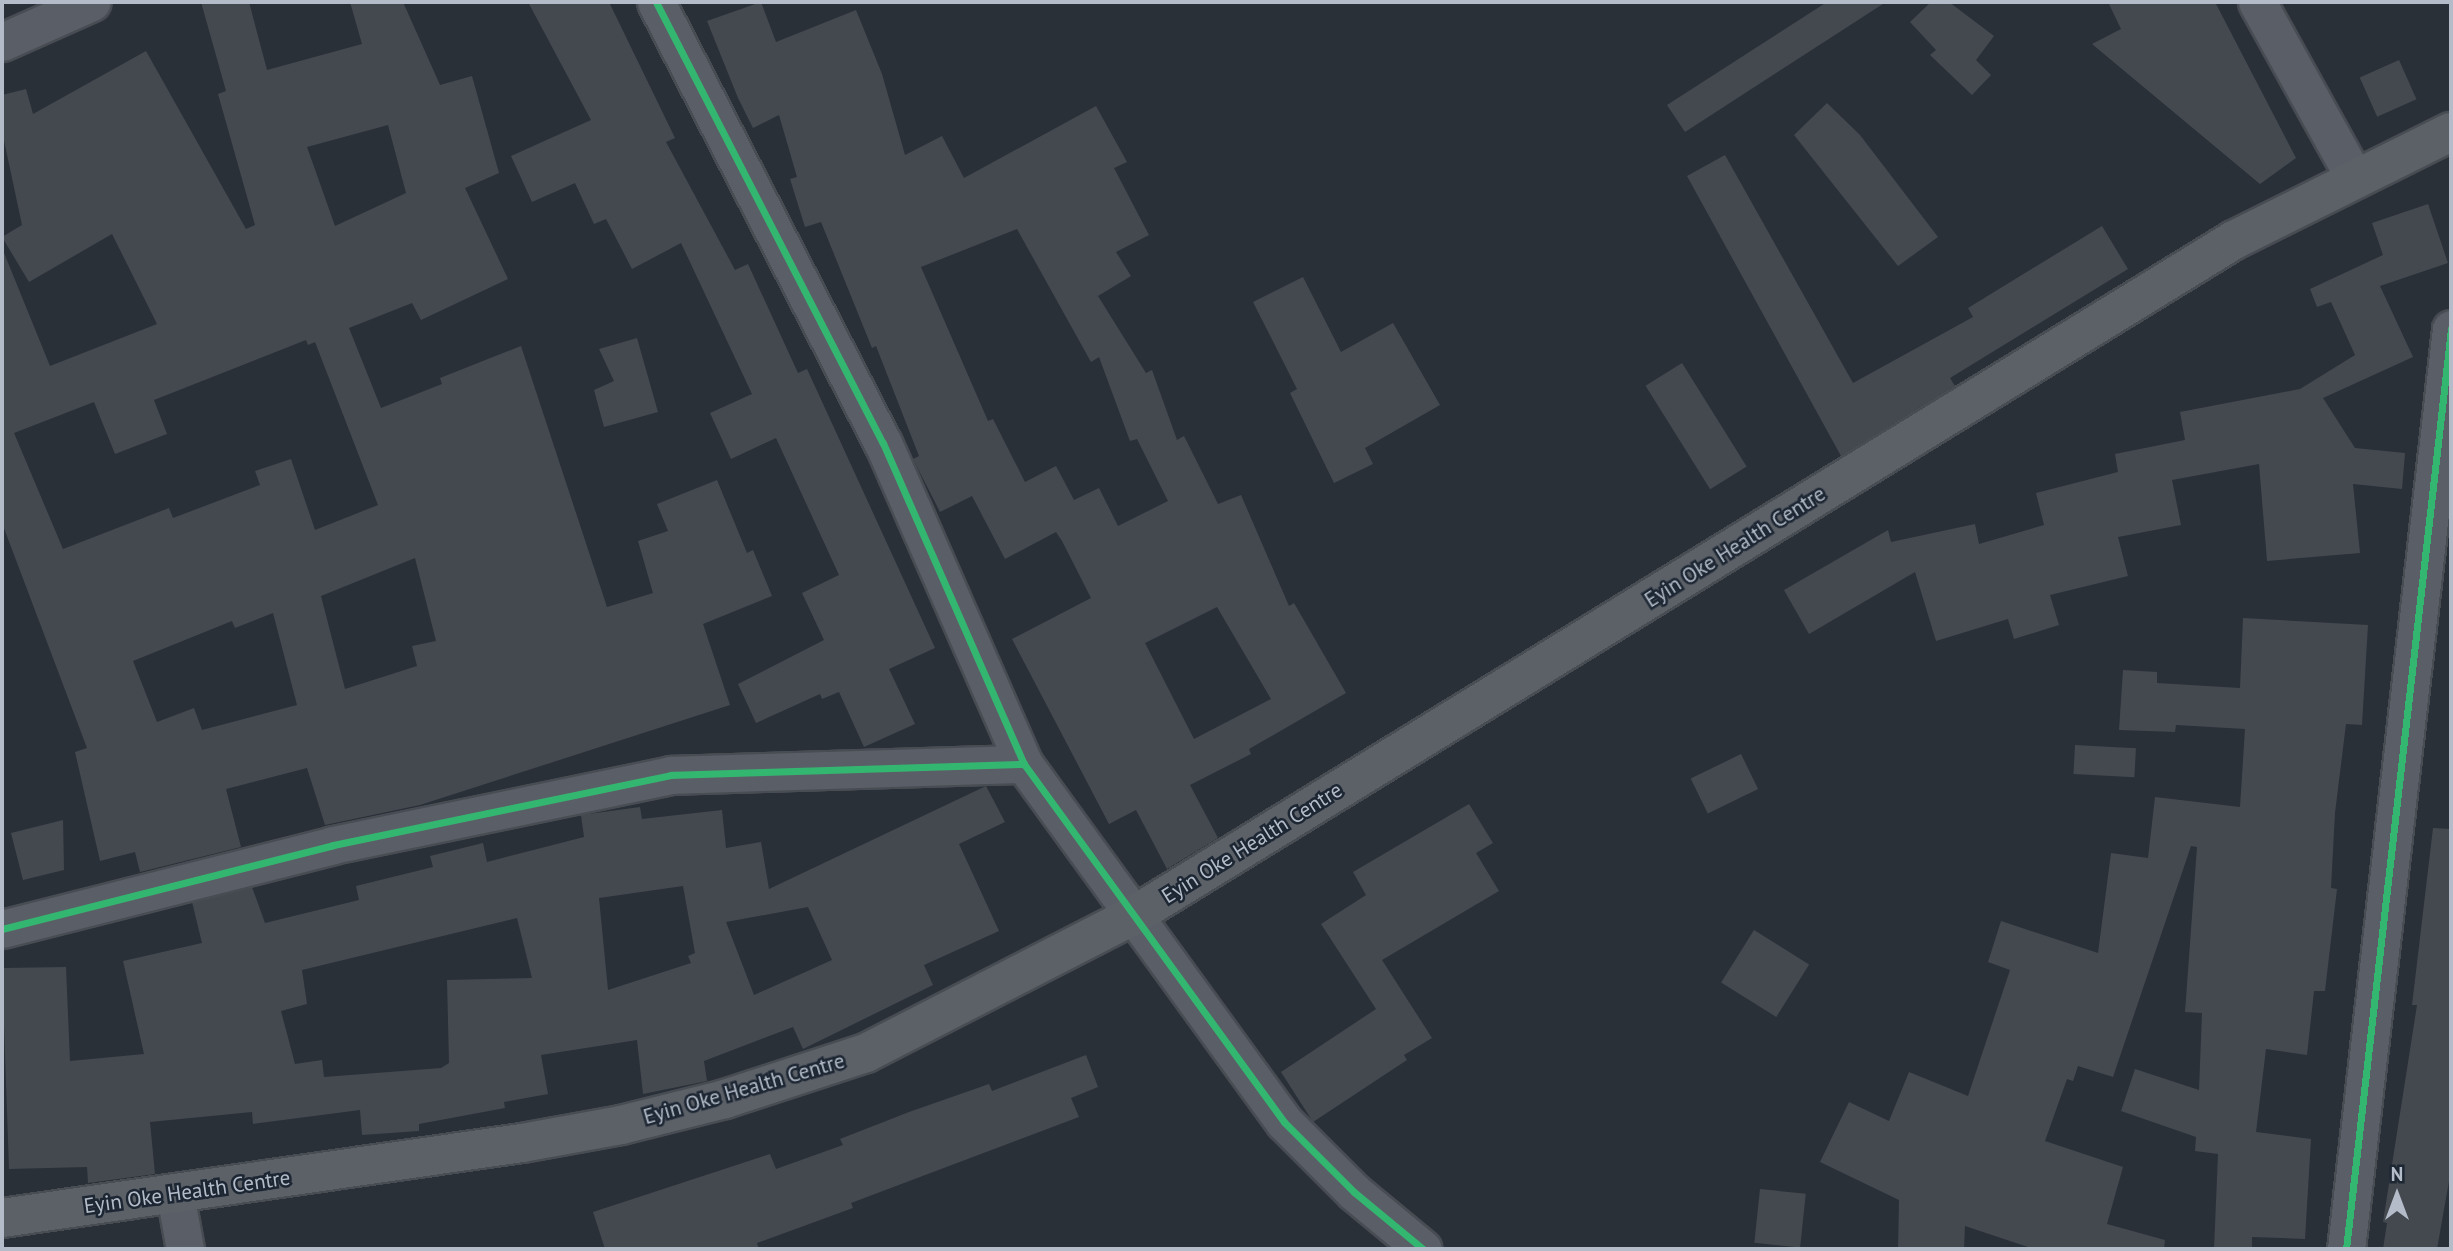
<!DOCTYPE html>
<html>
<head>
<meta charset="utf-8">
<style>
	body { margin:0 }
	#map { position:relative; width:2453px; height:1251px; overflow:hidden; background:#2a3038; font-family:"PT Sans",sans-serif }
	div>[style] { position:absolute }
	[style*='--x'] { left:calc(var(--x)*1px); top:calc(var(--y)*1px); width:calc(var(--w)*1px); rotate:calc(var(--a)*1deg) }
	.building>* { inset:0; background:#444950; transform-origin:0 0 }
	.roads { filter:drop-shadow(2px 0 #484c53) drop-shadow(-2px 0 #484c53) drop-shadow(0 2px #484c53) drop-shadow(0 -2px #484c53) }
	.minor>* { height:37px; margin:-18.5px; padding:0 18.5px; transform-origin:18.5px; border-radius:18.5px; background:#5a5e66 }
	.primary>* { height:38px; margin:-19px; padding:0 19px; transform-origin:19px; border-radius:19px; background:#5c6168 }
	.cycleway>* { height:7px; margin:-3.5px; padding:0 3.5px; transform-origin:3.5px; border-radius:3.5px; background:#33b770 }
	span { translate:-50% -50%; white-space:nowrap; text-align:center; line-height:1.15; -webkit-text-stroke:5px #1d2633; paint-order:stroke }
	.street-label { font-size:21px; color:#b4bcc9 }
	.frame { position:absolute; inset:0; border:4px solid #b4bcc9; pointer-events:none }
	.north { position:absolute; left:2362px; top:1160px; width:70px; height:70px; -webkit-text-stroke:5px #1d2633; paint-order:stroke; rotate:0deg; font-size:19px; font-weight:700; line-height:28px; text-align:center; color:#b4bcc9 }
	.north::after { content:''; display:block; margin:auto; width:24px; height:32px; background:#b4bcc9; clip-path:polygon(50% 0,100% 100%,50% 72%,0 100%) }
</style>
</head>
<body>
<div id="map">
	<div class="building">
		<i style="clip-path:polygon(evenodd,201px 2px,249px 2px,267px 70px,362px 44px,350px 2px,403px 2px,440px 85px,472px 76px,499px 173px,465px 188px,508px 279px,421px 320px,412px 303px,349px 328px,381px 408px,442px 384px,440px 378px,521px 346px,607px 607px,653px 593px,638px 541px,668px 531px,657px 504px,717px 480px,747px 553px,753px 550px,772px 596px,703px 624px,730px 705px,420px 805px,325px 825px,307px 768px,226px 789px,241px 847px,140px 872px,135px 852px,100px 861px,75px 752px,87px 748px,2px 523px,2px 248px,50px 366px,157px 324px,112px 234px,29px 282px,2px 237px,22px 225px,2px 131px,2px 95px,26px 89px,33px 114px,146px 51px,246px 229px,255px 225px,218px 94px,226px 91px,201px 2px,388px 125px,406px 193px,335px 226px,307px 147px,388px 125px,201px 2px,306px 340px,308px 345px,315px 342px,378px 505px,315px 530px,291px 459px,255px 471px,260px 485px,173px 518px,169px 508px,63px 549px,14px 433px,94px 402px,115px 454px,167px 434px,154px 400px,306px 340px,201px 2px,415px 558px,436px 641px,412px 646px,417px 666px,345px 689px,321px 596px,415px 558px,201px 2px,273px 613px,297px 705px,202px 730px,194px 708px,157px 722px,133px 661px,232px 621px,235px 628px,273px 613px)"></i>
		<i style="clip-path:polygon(528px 2px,609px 2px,675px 138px,666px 142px,735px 270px,748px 264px,798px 373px,807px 369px,935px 648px,889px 669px,915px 724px,864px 747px,839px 692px,822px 699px,820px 694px,756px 723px,738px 684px,824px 640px,802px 593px,839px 575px,776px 438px,731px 459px,710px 413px,752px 394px,681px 243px,632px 269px,606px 219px,594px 224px,575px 183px,532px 202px,511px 156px,591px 120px)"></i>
		<i style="clip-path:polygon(evenodd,761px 2px,776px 42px,856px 10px,882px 74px,905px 155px,942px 136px,964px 178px,1096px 106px,1127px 162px,1114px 168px,1149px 235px,1116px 252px,1131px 276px,1098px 296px,1146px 373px,1152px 370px,1177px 440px,1184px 436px,1218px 504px,1241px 495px,1289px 606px,1294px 603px,1346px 693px,1249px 749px,1251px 754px,1190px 785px,1218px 838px,1167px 869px,1136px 810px,1109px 824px,1012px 639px,1091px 598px,1062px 541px,1056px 532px,1005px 559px,972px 496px,940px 512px,913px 459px,919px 456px,876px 346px,872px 348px,821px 222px,805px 227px,790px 179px,797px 177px,779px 115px,753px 128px,738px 98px,707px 21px,761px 2px,1017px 229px,1091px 362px,1099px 357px,1130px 441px,1137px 439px,1168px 501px,1118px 526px,1099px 488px,1074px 500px,1056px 466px,1025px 482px,993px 419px,988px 421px,921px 267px,1017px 229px,761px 2px,1217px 607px,1271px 699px,1194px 739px,1145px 643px,1217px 607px)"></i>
		<i style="clip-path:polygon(1827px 2px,1886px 2px,1685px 132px,1667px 105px)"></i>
		<i style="clip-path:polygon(1931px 2px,1949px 2px,1994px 36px,1976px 60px,1991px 75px,1972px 95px,1930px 55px,1936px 50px,1910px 22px)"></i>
		<i style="clip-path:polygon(2108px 2px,2215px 2px,2296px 158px,2260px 184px,2092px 44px,2121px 29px)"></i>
		<i style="left:2399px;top:60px;width:43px;height:43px;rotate:66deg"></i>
		<i style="clip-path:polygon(1827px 103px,1860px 135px,1938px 237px,1898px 266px,1794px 135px)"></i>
		<i style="clip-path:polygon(1725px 155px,1853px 383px,1973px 317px,1968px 308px,2102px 226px,2128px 269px,1950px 378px,1955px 386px,1841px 456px,1687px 176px)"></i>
		<i style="clip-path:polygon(2428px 204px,2448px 263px,2380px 286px,2413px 357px,2323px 398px,2355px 448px,2405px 453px,2402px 489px,2353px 484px,2360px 553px,2267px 561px,2259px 464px,2172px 480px,2181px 525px,2118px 537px,2128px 576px,2050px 595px,2059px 625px,2014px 639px,2008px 619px,1936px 641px,1915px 572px,1809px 634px,1784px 590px,1888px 530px,1891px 542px,1975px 524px,1979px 544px,2044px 525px,2036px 493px,2118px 472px,2115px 454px,2185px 440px,2180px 412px,2300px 389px,2355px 355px,2331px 302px,2317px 307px,2310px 289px,2383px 255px,2372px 223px)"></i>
		<i style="clip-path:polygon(1303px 277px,1341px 352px,1393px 323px,1440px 405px,1365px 448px,1373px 464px,1334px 483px,1290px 393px,1297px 389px,1253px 302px)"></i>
		<i style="clip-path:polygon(637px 338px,658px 412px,604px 427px,594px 390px,614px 381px,599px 349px)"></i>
		<i style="left:1682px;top:363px;width:122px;height:43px;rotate:58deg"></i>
		<i style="clip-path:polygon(2243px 618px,2368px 625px,2362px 725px,2346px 724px,2335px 813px,2331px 888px,2337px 889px,2325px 991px,2314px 991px,2307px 1055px,2266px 1049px,2256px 1132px,2311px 1139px,2305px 1239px,2252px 1237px,2252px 1249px,2214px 1249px,2218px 1154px,2195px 1151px,2196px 1137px,2121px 1111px,2135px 1069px,2199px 1090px,2202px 1013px,2185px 1012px,2197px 847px,2191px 846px,2113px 1077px,2078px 1066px,2073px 1081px,2067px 1079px,2045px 1141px,2123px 1167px,2107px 1224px,2165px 1240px,2164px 1249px,2034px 1249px,1965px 1226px,1964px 1249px,1898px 1249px,1899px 1200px,1820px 1162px,1849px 1102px,1889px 1121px,1909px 1072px,1968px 1096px,2010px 970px,1988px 962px,2001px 921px,2098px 953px,2111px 853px,2148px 858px,2155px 797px,2240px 807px,2245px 729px,2176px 725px,2175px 732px,2119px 730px,2123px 670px,2157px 672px,2157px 683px,2240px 688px)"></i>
		<i style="left:2075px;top:745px;width:61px;height:29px;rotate:3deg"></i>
		<i style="left:1741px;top:754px;width:39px;height:56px;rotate:64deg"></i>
		<i style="clip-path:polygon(evenodd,986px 786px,1005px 822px,959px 844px,999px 931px,924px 965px,933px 985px,803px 1049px,793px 1027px,704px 1061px,707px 1081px,643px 1094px,637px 1040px,541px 1055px,548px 1094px,504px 1102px,505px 1108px,419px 1124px,419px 1131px,362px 1135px,360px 1110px,253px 1124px,252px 1112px,150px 1122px,155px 1174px,88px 1183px,87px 1167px,9px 1169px,2px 968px,66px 967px,70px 1061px,144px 1054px,123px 961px,202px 943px,192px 902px,252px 887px,265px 923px,359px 900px,356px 886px,433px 867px,430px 856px,483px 843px,487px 862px,584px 837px,581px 815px,640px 807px,642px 819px,722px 810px,726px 848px,761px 842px,769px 889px,986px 786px,683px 886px,695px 953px,688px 956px,691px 963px,608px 990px,599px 898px,683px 886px,986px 786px,808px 907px,832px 960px,754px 995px,726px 922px,808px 907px,986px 786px,517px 918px,532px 978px,447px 980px,449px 1063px,441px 1068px,324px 1077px,322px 1060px,295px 1064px,281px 1011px,307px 1004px,302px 970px,517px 918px)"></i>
		<i style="clip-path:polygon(1469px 804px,1493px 843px,1476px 853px,1499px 891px,1382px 960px,1432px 1038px,1404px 1055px,1407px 1060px,1313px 1122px,1281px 1072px,1376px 1009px,1321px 924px,1366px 895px,1353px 872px)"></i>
		<i style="clip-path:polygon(63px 820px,64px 870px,23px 880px,11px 833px)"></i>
		<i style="clip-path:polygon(2433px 828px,2451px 829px,2451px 1170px,2437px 1249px,2383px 1249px,2387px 1223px,2383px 1222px,2417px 1005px,2412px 1005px)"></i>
		<i style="left:1754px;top:930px;width:65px;height:62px;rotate:32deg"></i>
		<i style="clip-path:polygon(1086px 1055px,1098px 1087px,1071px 1098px,1079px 1117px,851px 1203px,853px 1208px,757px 1243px,759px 1249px,605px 1249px,593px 1212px,770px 1154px,776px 1169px,843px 1145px,840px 1139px,909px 1112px,989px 1084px,992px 1091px)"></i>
		<i style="left:1760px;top:1189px;width:46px;height:54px;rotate:6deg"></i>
	</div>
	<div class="roads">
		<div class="minor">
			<i style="--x:656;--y:2;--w:496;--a:62.8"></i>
			<i style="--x:883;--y:443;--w:351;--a:66.3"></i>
			<i style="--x:1024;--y:764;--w:442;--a:54"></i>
			<i style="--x:1284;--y:1122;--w:99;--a:45"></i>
			<i style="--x:1354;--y:1192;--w:89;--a:39.6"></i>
			<i style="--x:2257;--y:2;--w:202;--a:61"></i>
			<i style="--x:2;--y:42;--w:98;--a:-24"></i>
			<i style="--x:2;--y:929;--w:341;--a:-14.2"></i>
			<i style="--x:333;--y:845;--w:345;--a:-11.7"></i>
			<i style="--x:671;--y:775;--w:353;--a:-1.8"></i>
			<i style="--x:175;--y:1194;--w:56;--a:79.7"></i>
			<i style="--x:2346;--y:1249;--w:926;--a:-83.49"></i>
		</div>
		<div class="primary">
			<i style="--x:2;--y:1218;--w:525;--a:-8.21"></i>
			<i style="--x:522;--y:1143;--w:101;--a:-10.3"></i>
			<i style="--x:621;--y:1125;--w:107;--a:-14"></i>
			<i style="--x:725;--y:1099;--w:148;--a:-18.1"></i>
			<i style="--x:866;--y:1053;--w:300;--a:-27.2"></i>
			<i style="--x:1133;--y:916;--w:1292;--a:-31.55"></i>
			<i style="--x:2234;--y:240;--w:242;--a:-26.5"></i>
		</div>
	</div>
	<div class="cycleway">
		<i style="--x:656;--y:2;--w:496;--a:62.8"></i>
		<i style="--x:883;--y:443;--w:351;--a:66.3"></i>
		<i style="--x:1024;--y:764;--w:442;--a:54"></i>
		<i style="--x:1284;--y:1122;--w:99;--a:45"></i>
		<i style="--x:1354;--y:1192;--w:89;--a:39.6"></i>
		<i style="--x:2;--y:929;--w:341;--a:-14.2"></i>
		<i style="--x:333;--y:845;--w:345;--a:-11.7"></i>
		<i style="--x:671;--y:775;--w:353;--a:-1.8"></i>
		<i style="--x:2346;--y:1249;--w:926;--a:-83.49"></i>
	</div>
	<div class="street-label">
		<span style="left:1735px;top:547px;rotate:-32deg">Eyin Oke Health Centre</span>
		<span style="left:1252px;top:843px;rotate:-32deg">Eyin Oke Health Centre</span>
		<span style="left:744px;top:1089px;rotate:-16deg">Eyin Oke Health Centre</span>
		<span style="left:187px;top:1192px;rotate:-8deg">Eyin Oke Health Centre</span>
	</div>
	<div class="frame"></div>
	<div class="north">N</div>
</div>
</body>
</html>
